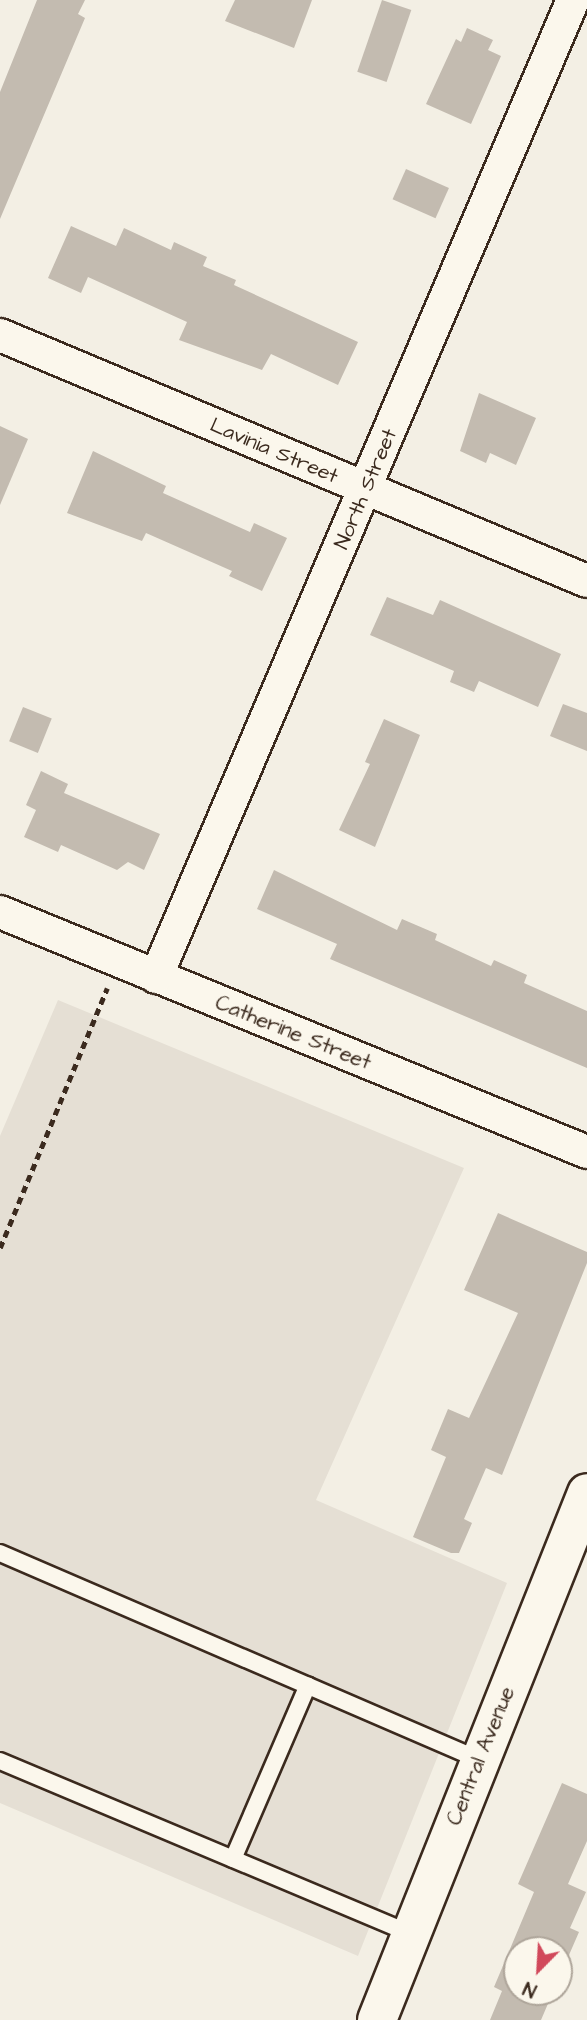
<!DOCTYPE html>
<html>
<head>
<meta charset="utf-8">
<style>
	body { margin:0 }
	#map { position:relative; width:587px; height:2020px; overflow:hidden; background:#f3efe4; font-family:"Architects Daughter",sans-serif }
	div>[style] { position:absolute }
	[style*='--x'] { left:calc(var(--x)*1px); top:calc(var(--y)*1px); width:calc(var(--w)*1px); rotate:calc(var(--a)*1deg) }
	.built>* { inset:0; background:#e5dfd4 }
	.building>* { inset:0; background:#c3bbb0; transform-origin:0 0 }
	.path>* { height:4.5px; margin-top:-2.25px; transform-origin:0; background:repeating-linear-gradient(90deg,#3b2a1e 0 7px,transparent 0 12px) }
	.roads { filter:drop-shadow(2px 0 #3b2a1e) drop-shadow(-2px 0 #3b2a1e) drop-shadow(0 2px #3b2a1e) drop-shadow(0 -2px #3b2a1e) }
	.service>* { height:16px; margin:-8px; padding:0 8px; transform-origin:8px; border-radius:8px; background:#fbf7ec }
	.minor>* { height:32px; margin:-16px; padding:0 16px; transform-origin:16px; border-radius:16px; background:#fbf7ec }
	.secondary>* { height:38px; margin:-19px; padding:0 19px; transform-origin:19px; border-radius:19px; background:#fbf7ec }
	span { translate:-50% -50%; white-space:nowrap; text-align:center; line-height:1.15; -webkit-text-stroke:5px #fbf7ec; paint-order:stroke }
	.street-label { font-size:21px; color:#3b2a1e }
	.north { position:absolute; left:503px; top:1936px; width:70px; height:70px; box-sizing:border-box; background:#fbf7ec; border:2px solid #aea59a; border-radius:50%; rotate:204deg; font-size:19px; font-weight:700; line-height:28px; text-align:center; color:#3b2a1e }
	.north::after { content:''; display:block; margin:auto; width:24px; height:32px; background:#d1495b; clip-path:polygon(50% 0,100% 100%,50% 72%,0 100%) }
</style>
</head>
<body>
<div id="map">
	<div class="built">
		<i style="clip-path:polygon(58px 1000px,464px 1168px,316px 1500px,507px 1583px,358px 1956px,0 1803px,0 1136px)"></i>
	</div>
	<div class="building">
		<i style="clip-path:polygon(37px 0,85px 0,78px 14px,85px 18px,0 219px,0 92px)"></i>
		<i style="clip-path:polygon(235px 0,312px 0,294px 48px,225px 21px)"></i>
		<i style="left:382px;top:0;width:31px;height:76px;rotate:19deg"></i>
		<i style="clip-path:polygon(467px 28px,493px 40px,488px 50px,501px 56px,471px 124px,426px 104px,456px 39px,461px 42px)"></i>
		<i style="left:406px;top:169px;width:47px;height:33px;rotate:24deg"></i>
		<i style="clip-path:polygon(71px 226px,116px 246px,124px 228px,171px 250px,174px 242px,207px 257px,203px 266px,236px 280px,234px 285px,358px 342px,338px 385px,271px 354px,262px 370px,179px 340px,187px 322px,88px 277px,81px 293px,48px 278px)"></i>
		<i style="clip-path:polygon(479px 393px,536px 418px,516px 465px,490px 453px,486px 463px,460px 451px)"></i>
		<i style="clip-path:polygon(0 426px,28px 439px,0 505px)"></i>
		<i style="clip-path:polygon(93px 451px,166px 486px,163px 493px,250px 532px,254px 523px,287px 538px,262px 591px,229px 576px,232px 571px,146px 533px,142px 541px,67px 513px)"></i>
		<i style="clip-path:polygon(387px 597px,433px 615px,440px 600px,561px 654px,538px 707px,479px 681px,474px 692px,450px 682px,454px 671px,370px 635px)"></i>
		<i style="clip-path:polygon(563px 704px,587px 713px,587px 751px,550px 736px)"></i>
		<i style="left:23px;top:707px;width:31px;height:37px;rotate:22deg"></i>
		<i style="clip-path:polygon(384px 719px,420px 735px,375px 847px,339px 830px,370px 764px,365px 762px)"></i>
		<i style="clip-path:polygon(41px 771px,68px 784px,64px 793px,160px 834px,144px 870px,128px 862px,117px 870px,61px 845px,58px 852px,24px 837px,36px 810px,26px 805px)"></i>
		<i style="clip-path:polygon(274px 870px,397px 930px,402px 919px,437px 934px,435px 940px,491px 966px,494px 960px,527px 975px,524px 983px,587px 1011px,587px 1068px,330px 959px,337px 944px,257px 909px)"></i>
		<i style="clip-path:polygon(498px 1213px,587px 1252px,587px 1263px,502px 1475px,486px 1468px,464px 1519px,472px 1523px,459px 1553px,451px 1553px,413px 1537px,446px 1457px,431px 1450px,448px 1409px,469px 1418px,518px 1313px,464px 1290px)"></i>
		<i style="clip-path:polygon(562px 1783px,587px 1794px,587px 1841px,568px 1884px,586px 1892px,570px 1928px,579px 1932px,559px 1978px,559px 1950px,517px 1950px,517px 1992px,553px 1992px,541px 2020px,490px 2020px,502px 1991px,494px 1987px,534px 1892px,518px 1884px)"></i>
	</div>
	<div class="path">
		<i style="--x:0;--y:1248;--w:281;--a:-67.6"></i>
	</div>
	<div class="roads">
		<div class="service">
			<i style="--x:0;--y:1553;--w:523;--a:23.33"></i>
			<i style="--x:0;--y:1761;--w:446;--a:22.8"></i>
			<i style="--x:233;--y:1859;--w:189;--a:-66.7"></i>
		</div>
		<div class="minor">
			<i style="--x:0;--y:335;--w:636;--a:22.74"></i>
			<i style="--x:0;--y:912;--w:634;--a:22.24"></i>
			<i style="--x:156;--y:977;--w:1062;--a:-66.89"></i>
		</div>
		<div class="secondary">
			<i style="--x:377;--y:2020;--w:567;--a:-68.27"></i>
		</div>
	</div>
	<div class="street-label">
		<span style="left:274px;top:451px;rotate:23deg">Lavinia Street</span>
		<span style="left:366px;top:489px;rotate:-67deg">North Street</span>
		<span style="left:293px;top:1033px;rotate:22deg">Catherine Street</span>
		<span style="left:481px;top:1756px;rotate:-68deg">Central Avenue</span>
	</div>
	<div class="north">N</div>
</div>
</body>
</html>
